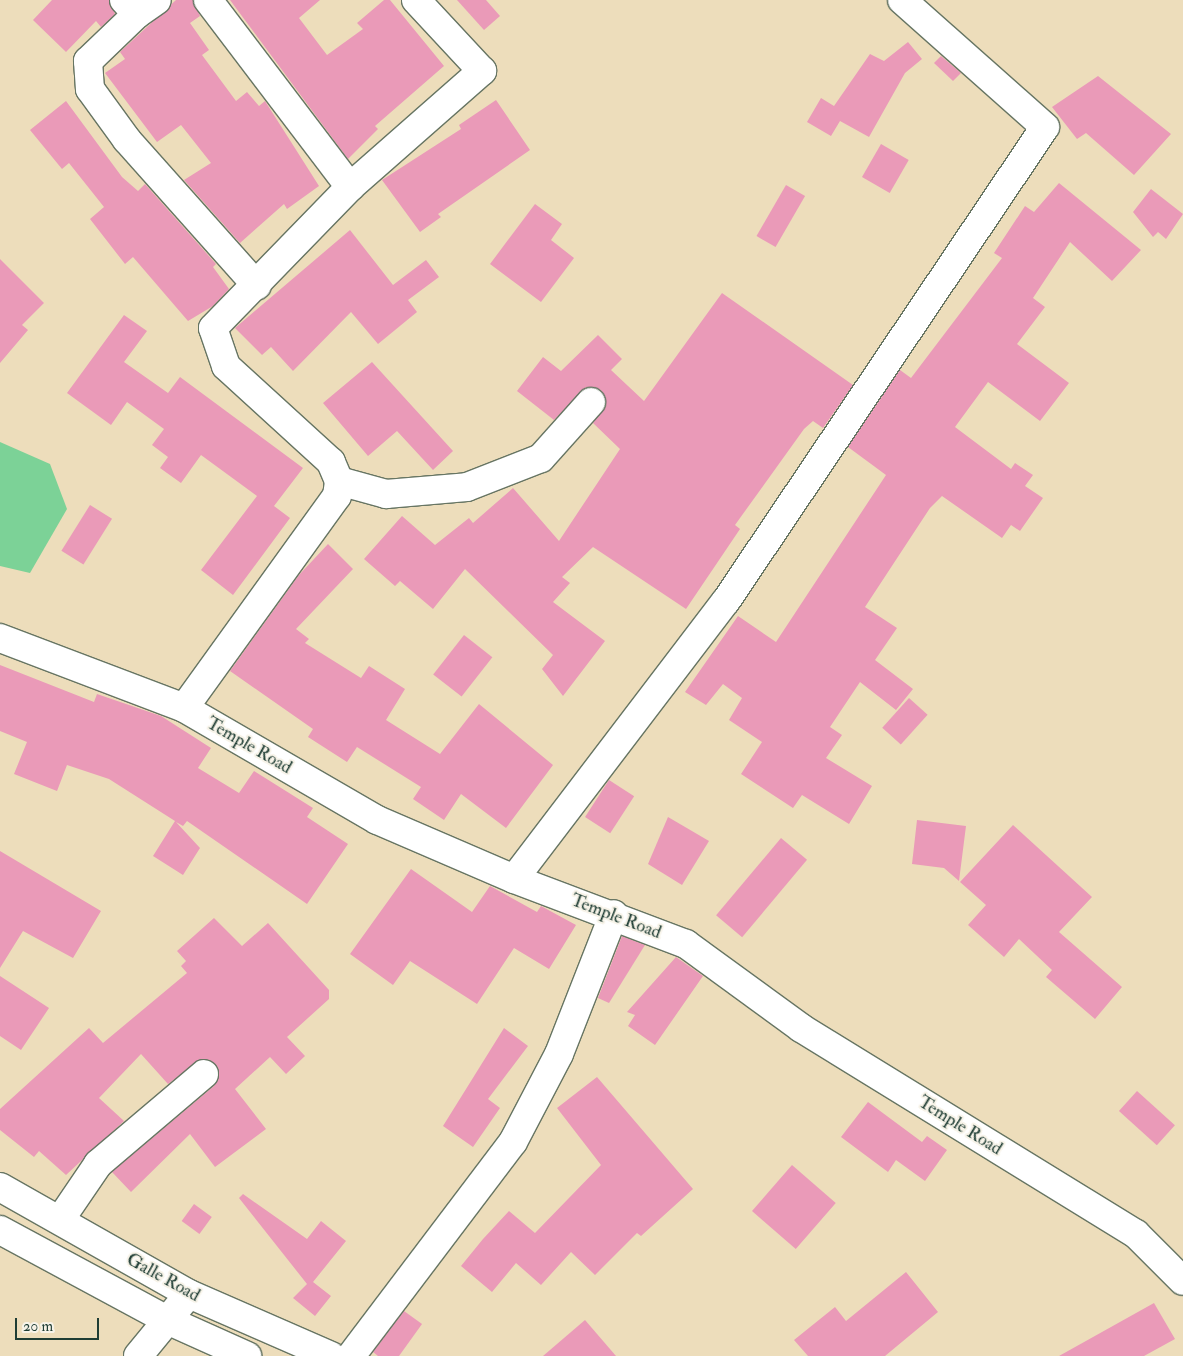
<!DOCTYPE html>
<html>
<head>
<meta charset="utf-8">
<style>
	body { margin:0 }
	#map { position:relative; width:1183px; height:1356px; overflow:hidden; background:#edddbb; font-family:"IM FELL Double Pica",serif }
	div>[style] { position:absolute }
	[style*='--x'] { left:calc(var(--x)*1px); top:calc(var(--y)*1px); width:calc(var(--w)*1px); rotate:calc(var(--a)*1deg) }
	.green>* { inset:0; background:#7cd297 }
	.building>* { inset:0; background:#ea9ab8; transform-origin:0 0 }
	.roads { filter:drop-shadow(1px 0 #677563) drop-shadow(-1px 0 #677563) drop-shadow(0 1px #677563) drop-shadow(0 -1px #677563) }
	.minor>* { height:28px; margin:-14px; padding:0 14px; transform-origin:14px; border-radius:14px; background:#fff }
	.highway>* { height:28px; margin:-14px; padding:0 14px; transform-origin:14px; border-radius:14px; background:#fff }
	span { translate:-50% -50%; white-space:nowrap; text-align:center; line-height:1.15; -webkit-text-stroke:4px #f7f3e8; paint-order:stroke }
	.street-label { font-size:18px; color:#1f3d34 }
	.scale { position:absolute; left:15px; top:1318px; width:84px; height:22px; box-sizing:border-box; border:2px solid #1f3d34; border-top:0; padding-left:6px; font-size:15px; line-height:18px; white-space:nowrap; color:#1f3d34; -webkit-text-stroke:4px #f7f3e8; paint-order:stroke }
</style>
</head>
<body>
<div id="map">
	<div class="green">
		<i style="clip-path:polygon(0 442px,50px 464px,67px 509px,30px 573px,0 566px)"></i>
	</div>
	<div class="building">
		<i style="clip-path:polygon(52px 0,109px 0,115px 14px,101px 27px,96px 21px,66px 52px,33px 20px)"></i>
		<i style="clip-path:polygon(176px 0,193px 0,200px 16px,190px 23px,209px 50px,202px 55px,236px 101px,247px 92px,259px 106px,265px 101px,319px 186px,287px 209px,284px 204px,240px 243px,184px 180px,211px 163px,181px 125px,157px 142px,105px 73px,125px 59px,120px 52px)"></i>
		<i style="clip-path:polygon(230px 0,320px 0,299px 18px,327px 55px,363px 29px,357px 23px,384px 0,390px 0,444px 66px,375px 126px,378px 129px,348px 159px)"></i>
		<i style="clip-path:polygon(457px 0,486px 0,500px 16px,484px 30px)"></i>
		<i style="clip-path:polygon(908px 42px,922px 59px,905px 73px,869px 137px,840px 121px,831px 136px,807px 122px,821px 98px,834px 106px,870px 54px,884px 61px)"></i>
		<i style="clip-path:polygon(941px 56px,961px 73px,953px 81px,934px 63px)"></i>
		<i style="clip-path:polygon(1098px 76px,1171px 134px,1134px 175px,1086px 133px,1077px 139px,1052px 107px)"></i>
		<i style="clip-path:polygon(496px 100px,530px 150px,438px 214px,441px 217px,420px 232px,382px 180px,461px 129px,459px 125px)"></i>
		<i style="clip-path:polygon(66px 101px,122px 177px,138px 191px,145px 184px,216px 264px,213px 267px,229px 289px,213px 306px,188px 321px,133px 257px,125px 264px,90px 219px,104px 207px,69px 163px,62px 169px,30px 130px)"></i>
		<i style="left:881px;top:144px;width:32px;height:38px;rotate:30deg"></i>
		<i style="clip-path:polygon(1059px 183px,1141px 250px,1112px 281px,1070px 242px,1033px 298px,1045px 307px,1017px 344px,1069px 383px,1040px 421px,988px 382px,955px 427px,1011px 469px,1015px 463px,1033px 475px,1025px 486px,1043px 498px,1020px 531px,1011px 525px,1002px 538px,942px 496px,930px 508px,865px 607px,897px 628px,875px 660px,913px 689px,896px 710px,860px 682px,830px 727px,842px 735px,826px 758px,872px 786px,849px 824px,802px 795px,793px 808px,741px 774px,762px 742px,729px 720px,742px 698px,723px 684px,706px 705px,685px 692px,738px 616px,776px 642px,886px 475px,848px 447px,900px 370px,911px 378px,1002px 258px,994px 253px,1025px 206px,1034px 212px)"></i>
		<i style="left:786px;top:185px;width:22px;height:59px;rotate:30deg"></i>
		<i style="clip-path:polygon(1151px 189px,1183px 214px,1166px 239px,1158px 232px,1153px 237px,1133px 212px)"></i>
		<i style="clip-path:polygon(535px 204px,562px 224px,551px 240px,574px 258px,541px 302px,490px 264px)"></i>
		<i style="clip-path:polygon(350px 230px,393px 285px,426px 260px,439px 277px,408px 300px,417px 312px,378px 344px,351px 312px,293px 371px,271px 347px,262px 355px,235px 328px)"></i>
		<i style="clip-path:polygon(0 259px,44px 303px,22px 325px,28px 330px,0 363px)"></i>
		<i style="clip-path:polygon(722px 293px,853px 385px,823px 428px,813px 421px,804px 429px,735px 525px,740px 529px,686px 609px,593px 547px,562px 577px,570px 583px,553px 602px,605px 641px,563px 696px,542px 669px,553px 655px,465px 569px,433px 609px,400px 581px,395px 586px,364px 559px,402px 516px,435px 545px,469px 518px,473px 523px,513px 488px,559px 541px,620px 449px,593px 423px,606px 406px,601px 390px,586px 387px,554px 420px,517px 391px,543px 357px,561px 371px,598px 335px,622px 359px,611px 370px,644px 401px)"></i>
		<i style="clip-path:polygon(124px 315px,147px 331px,124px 362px,168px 393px,180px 377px,303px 468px,274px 506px,290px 518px,233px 595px,201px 570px,257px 496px,201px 455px,181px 483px,160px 468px,168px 457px,152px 445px,164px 429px,127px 402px,111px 425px,67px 393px)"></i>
		<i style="clip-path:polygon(372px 362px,453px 451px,433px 470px,397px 431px,368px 456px,323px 403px)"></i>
		<i style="left:90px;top:505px;width:26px;height:54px;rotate:32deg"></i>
		<i style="clip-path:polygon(328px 544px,353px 569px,296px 629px,309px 639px,305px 643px,361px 678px,369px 666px,405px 689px,386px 720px,440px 754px,479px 704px,553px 765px,506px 828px,461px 794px,444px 820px,413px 799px,421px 787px,357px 747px,347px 762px,308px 737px,313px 729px,230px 671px,299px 575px)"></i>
		<i style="left:464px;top:635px;width:36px;height:50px;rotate:38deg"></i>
		<i style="clip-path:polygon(0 665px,94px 702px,97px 694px,161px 716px,211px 748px,198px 768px,239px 793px,254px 771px,313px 808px,307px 817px,348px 844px,307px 904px,187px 821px,183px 826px,176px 822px,200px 848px,183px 875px,153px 856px,175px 821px,109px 779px,67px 765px,57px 791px,14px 774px,27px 742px,0 731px)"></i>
		<i style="left:909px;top:698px;width:25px;height:40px;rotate:42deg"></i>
		<i style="left:609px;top:780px;width:30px;height:44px;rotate:33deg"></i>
		<i style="clip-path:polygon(668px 817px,709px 841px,682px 885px,648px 864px)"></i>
		<i style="clip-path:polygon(917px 820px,966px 826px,959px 881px,944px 868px,912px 864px)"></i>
		<i style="clip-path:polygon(1013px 825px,1092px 897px,1059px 932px,1122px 987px,1095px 1019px,1046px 977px,1052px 970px,1019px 939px,1004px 957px,968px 925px,986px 905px,960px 882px)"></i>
		<i style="left:781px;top:838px;width:34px;height:101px;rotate:40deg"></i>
		<i style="clip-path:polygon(0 851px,101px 911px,73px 958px,23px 931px,0 968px)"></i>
		<i style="clip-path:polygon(411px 869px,472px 912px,490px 886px,537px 912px,541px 906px,576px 925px,549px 969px,514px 948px,477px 1004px,410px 961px,393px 985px,350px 954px)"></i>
		<i style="clip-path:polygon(214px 918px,242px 946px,268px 923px,329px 990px,329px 999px,287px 1037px,305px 1056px,286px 1074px,270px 1057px,235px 1089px,266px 1129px,215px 1167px,190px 1134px,131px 1192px,112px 1172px,214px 1086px,219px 1072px,210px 1060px,201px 1059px,168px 1084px,141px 1054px,99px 1098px,124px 1121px,66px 1175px,39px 1151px,34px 1157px,0 1130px,0 1109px,89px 1028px,103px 1043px,187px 973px,181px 966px,186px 961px,177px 951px)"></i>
		<i style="clip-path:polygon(622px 936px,645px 945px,609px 1003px,598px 998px)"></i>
		<i style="clip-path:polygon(676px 957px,703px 976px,655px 1045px,628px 1026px,635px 1015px,627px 1012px)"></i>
		<i style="clip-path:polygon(0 976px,49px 1008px,21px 1050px,0 1036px)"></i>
		<i style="clip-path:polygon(504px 1028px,528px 1046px,488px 1099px,500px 1108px,473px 1147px,443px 1126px)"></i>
		<i style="clip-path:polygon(597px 1077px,693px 1189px,641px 1236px,637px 1233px,595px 1275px,571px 1252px,541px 1285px,516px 1263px,492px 1292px,461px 1266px,483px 1239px,509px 1211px,535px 1233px,601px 1165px,557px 1108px)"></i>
		<i style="left:1137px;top:1091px;width:51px;height:27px;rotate:42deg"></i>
		<i style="clip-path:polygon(868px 1102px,922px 1142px,927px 1136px,947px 1150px,925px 1181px,896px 1160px,888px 1172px,841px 1137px)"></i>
		<i style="left:792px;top:1165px;width:58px;height:61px;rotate:41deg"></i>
		<i style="clip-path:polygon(243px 1194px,307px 1239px,321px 1221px,346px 1241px,313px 1282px,331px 1296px,315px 1316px,293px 1298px,307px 1284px,239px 1198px)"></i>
		<i style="left:194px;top:1204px;width:22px;height:21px;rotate:36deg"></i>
		<i style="clip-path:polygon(906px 1272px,938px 1312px,885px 1356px,808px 1356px,794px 1340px,835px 1307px,846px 1321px)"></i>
		<i style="clip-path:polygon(1154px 1303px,1175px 1339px,1144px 1356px,1059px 1356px)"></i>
		<i style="clip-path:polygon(404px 1311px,422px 1324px,399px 1356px,378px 1356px,373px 1352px)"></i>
		<i style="clip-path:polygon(585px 1320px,616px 1356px,543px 1356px)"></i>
	</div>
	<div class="roads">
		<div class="minor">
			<i style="--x:124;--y:0;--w:19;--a:47"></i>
			<i style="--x:137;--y:14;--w:68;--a:136.2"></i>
			<i style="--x:88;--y:61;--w:28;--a:86"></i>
			<i style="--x:90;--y:89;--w:63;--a:54"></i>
			<i style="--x:127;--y:140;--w:195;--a:48.3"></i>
			<i style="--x:208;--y:0;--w:235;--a:52.8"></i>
			<i style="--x:137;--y:14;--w:24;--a:-35"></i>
			<i style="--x:339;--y:481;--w:49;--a:15.5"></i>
			<i style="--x:386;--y:494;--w:81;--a:-4.9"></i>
			<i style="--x:467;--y:487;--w:79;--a:-21.4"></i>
			<i style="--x:541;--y:458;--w:75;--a:-48.2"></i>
			<i style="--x:0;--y:638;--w:197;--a:20.8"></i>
			<i style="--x:184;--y:708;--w:223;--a:30.1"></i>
			<i style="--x:377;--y:820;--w:149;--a:23.3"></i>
			<i style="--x:514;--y:879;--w:184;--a:20.7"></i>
			<i style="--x:686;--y:944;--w:142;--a:36.1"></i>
			<i style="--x:801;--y:1028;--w:393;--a:31.6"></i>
			<i style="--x:1136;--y:1234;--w:66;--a:45"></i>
			<i style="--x:184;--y:708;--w:261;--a:-54.2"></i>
			<i style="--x:337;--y:496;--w:15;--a:-82"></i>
			<i style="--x:339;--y:481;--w:21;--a:-113"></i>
			<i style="--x:331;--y:462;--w:142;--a:-137.6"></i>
			<i style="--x:226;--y:366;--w:40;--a:-108.9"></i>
			<i style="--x:213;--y:328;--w:197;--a:-45.8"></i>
			<i style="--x:350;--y:187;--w:176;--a:-41.3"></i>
			<i style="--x:482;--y:71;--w:97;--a:-132.9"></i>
			<i style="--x:514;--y:879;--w:350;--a:-52.7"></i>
			<i style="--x:726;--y:601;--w:571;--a:-56.06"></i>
			<i style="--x:1045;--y:127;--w:191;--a:-138.4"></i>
			<i style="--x:60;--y:1220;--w:68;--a:-55.8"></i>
			<i style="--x:98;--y:1164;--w:139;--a:-40.3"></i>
			<i style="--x:138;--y:1356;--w:80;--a:-50.6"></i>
			<i style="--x:351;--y:1356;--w:268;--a:-52.9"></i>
			<i style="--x:513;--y:1142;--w:99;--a:-62.4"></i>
			<i style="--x:559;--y:1054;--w:150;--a:-68.6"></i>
		</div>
		<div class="highway">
			<i style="--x:0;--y:1187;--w:217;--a:29.5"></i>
			<i style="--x:189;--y:1294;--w:155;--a:23.6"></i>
			<i style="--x:0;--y:1230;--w:190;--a:28.3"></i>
			<i style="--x:167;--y:1320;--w:88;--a:24.2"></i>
		</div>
	</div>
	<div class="street-label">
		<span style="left:249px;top:746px;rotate:30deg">Temple Road</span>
		<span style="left:616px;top:917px;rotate:21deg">Temple Road</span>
		<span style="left:960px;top:1126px;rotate:32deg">Temple Road</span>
		<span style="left:163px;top:1278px;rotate:29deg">Galle Road</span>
	</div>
	<div class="scale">20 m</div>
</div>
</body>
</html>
